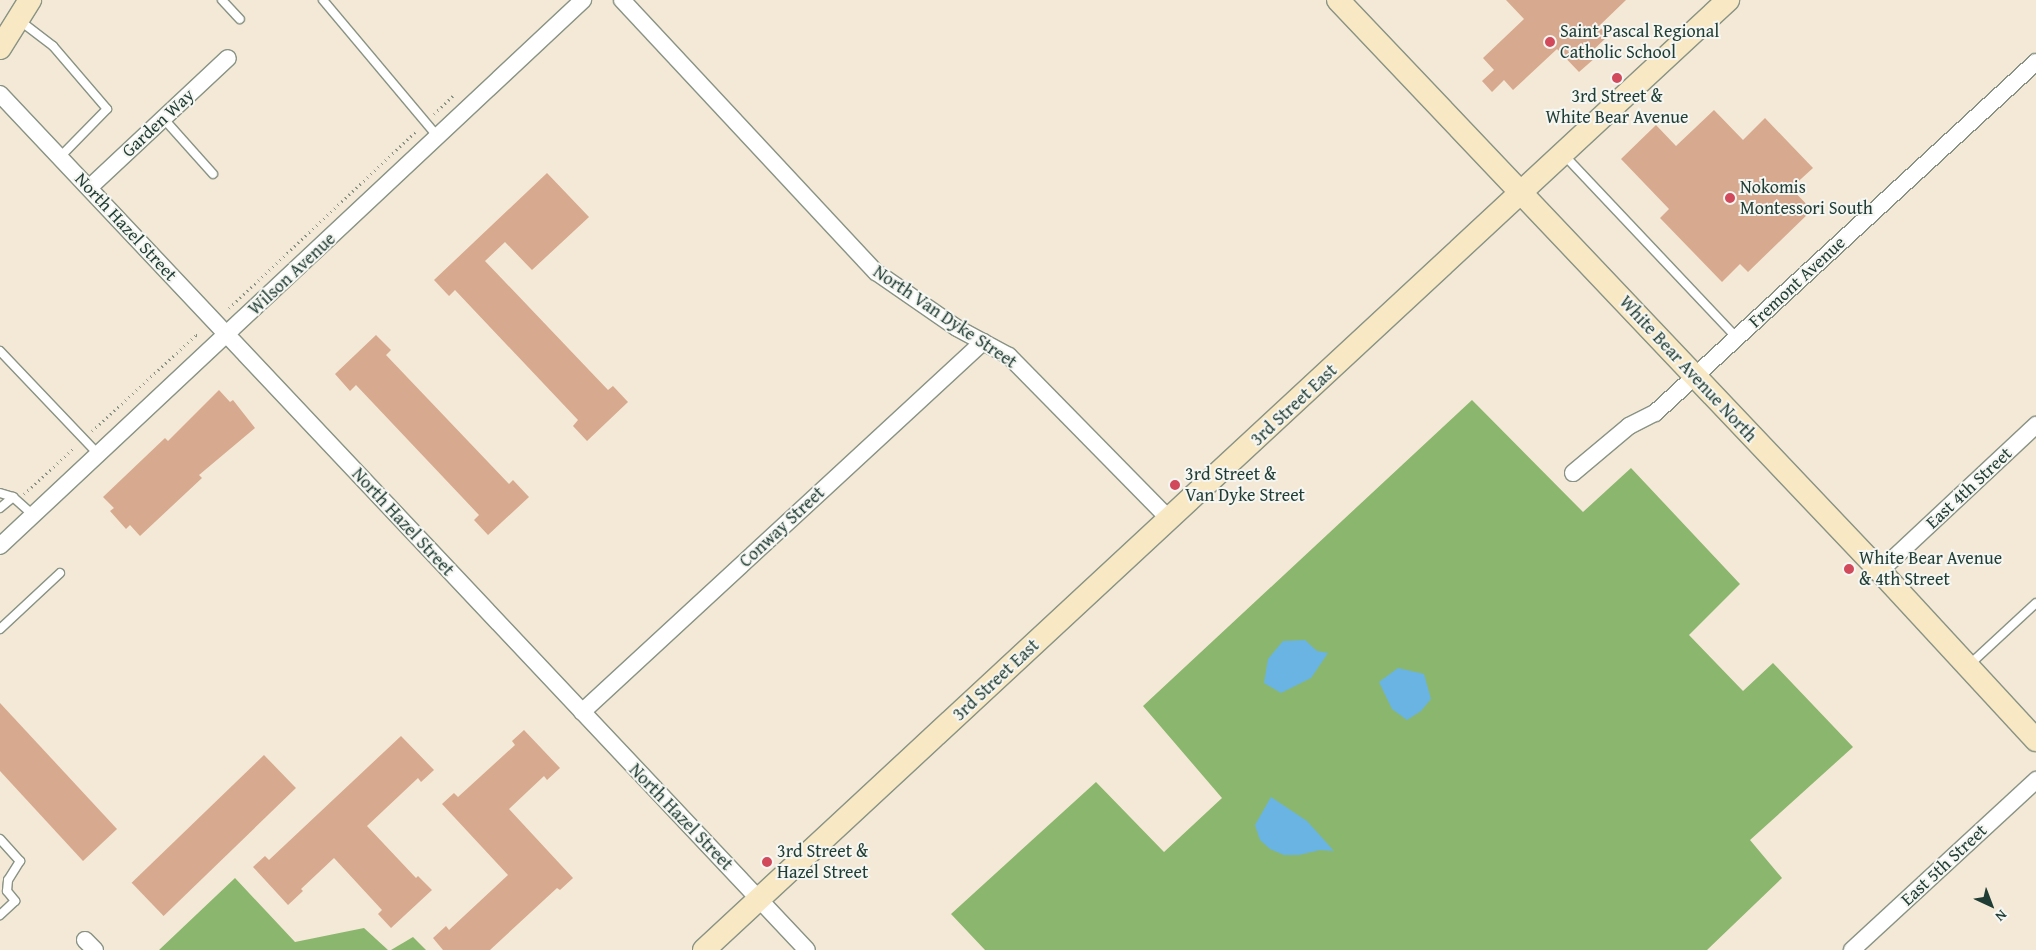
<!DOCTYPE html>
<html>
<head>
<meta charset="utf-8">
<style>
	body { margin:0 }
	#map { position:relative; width:2036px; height:950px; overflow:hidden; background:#f3e9d6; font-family:"Gentium Book Plus",serif }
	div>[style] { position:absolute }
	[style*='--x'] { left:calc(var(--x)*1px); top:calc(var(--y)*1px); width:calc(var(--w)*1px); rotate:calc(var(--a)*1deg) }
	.forest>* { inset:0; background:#8bb66e }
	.water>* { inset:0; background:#6ab4e3 }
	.building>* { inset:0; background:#d7a98f; transform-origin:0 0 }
	.path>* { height:3px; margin-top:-1.5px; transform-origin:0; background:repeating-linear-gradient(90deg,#899385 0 1px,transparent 0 5px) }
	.roads { filter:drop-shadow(1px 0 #899385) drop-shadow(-1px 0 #899385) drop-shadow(0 1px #899385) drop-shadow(0 -1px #899385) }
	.lane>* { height:8px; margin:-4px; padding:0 4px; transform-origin:4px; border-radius:4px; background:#fff }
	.street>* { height:16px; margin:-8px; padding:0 8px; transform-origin:8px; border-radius:8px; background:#fff }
	.secondary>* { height:22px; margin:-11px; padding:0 11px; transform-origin:11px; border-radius:11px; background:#f8e8c3 }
	.dots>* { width:14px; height:14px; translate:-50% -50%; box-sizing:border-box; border:2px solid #f6f6f2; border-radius:50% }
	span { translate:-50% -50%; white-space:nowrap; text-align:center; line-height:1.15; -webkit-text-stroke:4px #f6f6f2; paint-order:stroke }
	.poi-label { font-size:18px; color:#1f3d34 }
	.left { translate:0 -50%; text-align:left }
	.street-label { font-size:18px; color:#1f3d34 }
	.north { position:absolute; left:1966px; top:880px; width:50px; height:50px; -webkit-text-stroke:4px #f6f6f2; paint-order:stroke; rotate:137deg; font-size:14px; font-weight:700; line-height:20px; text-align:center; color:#1f3d34 }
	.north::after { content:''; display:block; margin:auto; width:18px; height:22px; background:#1f3d34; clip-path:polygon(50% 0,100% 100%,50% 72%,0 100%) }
</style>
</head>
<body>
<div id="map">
	<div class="forest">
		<i style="clip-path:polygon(1472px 400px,1583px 512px,1631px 468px,1740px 584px,1689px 635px,1743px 691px,1773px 663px,1853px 747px,1750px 840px,1782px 878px,1707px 950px,985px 950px,951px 914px,1096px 782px,1164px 852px,1222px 798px,1143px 706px)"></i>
		<i style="clip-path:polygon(235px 878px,295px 942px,364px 928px,388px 950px,159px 950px)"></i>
		<i style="clip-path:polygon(413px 937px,426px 950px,391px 950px)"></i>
	</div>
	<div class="water">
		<i style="clip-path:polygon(1305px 640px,1317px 651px,1328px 653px,1311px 678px,1281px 693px,1264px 683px,1268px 659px,1283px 641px)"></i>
		<i style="clip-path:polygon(1398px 668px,1424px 674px,1431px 699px,1421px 711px,1407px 720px,1392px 709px,1379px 682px)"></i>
		<i style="clip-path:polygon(1271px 797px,1307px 821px,1334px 851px,1320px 850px,1299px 855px,1284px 855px,1270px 849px,1260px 840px,1255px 825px)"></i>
	</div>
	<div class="building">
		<i style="clip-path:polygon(1506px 0,1626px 0,1599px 26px,1608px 36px,1590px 53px,1595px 58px,1579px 72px,1557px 49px,1513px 90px,1504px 80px,1492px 92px,1482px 81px,1494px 70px,1483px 58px,1524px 19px)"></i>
		<i style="clip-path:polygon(1714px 110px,1743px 140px,1765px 118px,1813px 168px,1791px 188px,1812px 210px,1748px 272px,1740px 264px,1722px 282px,1660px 218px,1669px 209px,1621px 159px,1656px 125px,1676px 146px)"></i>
		<i style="clip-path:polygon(547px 173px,589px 217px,532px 270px,505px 242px,485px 261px,608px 390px,613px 386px,628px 402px,587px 441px,573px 426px,578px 420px,455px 290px,449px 296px,434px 280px)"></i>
		<i style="clip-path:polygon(376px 335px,391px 350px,386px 355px,509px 484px,513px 480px,529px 497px,488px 535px,474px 520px,479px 515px,356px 385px,350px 391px,335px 374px)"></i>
		<i style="clip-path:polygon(219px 390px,230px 402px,233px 400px,255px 428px,199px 475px,202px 478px,140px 536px,130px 525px,126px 529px,110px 511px,114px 508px,103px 497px,165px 438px,168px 441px)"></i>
		<i style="clip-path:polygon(0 703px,117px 829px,83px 861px,0 771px)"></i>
		<i style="clip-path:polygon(524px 730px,560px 768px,547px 780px,544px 776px,509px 809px,573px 878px,560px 890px,557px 888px,490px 950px,443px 950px,433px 938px,446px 926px,449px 930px,508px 875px,442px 804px,454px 793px,458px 797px,515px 745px,512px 741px)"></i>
		<i style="clip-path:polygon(401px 736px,434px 770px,421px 782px,418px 778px,367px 826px,416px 878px,418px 876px,432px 890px,391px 928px,378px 914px,382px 910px,334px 858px,301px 889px,303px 891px,288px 905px,253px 867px,265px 856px,269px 860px)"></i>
		<i style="left:264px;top:755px;width:46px;height:184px;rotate:46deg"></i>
	</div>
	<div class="path">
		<i style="--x:434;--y:114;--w:29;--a:-44"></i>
		<i style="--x:229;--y:308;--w:259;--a:-43.4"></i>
		<i style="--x:92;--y:431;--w:142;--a:-42.7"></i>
		<i style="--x:196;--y:335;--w:5;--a:0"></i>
		<i style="--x:24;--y:494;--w:69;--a:-42.7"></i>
	</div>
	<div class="roads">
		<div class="lane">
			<i style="--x:222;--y:0;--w:26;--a:47"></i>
			<i style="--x:323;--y:0;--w:179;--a:50"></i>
			<i style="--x:19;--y:20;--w:43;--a:37.4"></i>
			<i style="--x:53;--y:46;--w:83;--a:49.4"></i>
			<i style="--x:107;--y:109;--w:67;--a:134.4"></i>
			<i style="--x:163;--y:118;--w:75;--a:48.2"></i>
			<i style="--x:1563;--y:154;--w:253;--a:46.6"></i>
			<i style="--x:0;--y:351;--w:144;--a:46.4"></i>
			<i style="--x:0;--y:493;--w:14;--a:17"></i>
			<i style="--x:13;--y:497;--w:27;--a:42"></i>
			<i style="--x:0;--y:508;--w:17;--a:-40"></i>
			<i style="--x:0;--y:629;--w:82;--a:-43"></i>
			<i style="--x:1969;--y:665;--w:91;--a:-42.8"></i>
			<i style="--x:0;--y:839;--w:30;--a:48"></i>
			<i style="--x:20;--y:861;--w:22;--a:122"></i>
			<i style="--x:8;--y:880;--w:11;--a:95"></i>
			<i style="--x:7;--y:891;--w:13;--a:51"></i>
			<i style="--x:15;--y:901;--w:21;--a:137"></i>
		</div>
		<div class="street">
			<i style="--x:622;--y:0;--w:372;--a:47"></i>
			<i style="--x:876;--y:272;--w:98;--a:34.7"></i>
			<i style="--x:957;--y:328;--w:59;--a:28.3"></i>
			<i style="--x:1009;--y:356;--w:230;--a:45.5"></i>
			<i style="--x:0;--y:94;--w:1176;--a:46.69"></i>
			<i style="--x:89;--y:188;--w:190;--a:-43.1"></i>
			<i style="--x:1573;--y:473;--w:73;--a:-40"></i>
			<i style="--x:1629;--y:426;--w:29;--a:-27"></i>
			<i style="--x:1655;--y:413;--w:518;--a:-42.65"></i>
			<i style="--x:0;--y:546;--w:799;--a:-43.12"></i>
			<i style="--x:1880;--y:571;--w:214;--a:-43.1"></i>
			<i style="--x:582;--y:712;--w:546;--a:-42.7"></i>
			<i style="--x:85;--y:940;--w:14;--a:45"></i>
			<i style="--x:1852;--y:950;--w:251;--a:-42.7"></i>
		</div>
		<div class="secondary">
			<i style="--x:1338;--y:0;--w:787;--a:46.49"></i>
			<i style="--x:1880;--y:571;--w:230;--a:47.3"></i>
			<i style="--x:0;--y:48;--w:57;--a:-58"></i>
			<i style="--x:704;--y:950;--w:1397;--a:-42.85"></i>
		</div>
	</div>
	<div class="dots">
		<i style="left:1550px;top:42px;background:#d1495b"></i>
		<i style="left:1617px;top:78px;background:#d1495b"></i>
		<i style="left:1730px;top:198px;background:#d1495b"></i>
		<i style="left:1175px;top:485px;background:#d1495b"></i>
		<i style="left:1849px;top:569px;background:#d1495b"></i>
		<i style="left:767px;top:862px;background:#d1495b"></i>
	</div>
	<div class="poi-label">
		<span class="left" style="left:1560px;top:42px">Saint Pascal Regional<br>Catholic School</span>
		<span style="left:1617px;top:107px">3rd Street &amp;<br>White Bear Avenue</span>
		<span class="left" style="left:1740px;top:198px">Nokomis<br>Montessori South</span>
		<span class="left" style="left:1185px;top:485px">3rd Street &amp;<br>Van Dyke Street</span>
		<span class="left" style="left:1859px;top:569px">White Bear Avenue<br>&amp; 4th Street</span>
		<span class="left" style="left:777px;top:862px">3rd Street &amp;<br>Hazel Street</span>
	</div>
	<div class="street-label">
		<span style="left:158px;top:123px;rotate:-43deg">Garden Way</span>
		<span style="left:126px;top:227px;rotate:47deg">North Hazel Street</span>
		<span style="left:292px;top:274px;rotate:-43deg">Wilson Avenue</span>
		<span style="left:1797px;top:282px;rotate:-43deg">Fremont Avenue</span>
		<span style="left:945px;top:317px;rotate:34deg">North Van Dyke Street</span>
		<span style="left:1688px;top:369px;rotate:47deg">White Bear Avenue North</span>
		<span style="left:1294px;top:405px;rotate:-43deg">3rd Street East</span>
		<span style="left:1969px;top:488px;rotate:-43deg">East 4th Street</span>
		<span style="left:403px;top:522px;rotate:47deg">North Hazel Street</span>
		<span style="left:782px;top:527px;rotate:-43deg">Conway Street</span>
		<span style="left:996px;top:680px;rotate:-43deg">3rd Street East</span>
		<span style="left:681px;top:817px;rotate:46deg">North Hazel Street</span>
		<span style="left:1944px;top:865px;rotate:-43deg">East 5th Street</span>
	</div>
	<div class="north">N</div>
</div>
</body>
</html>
